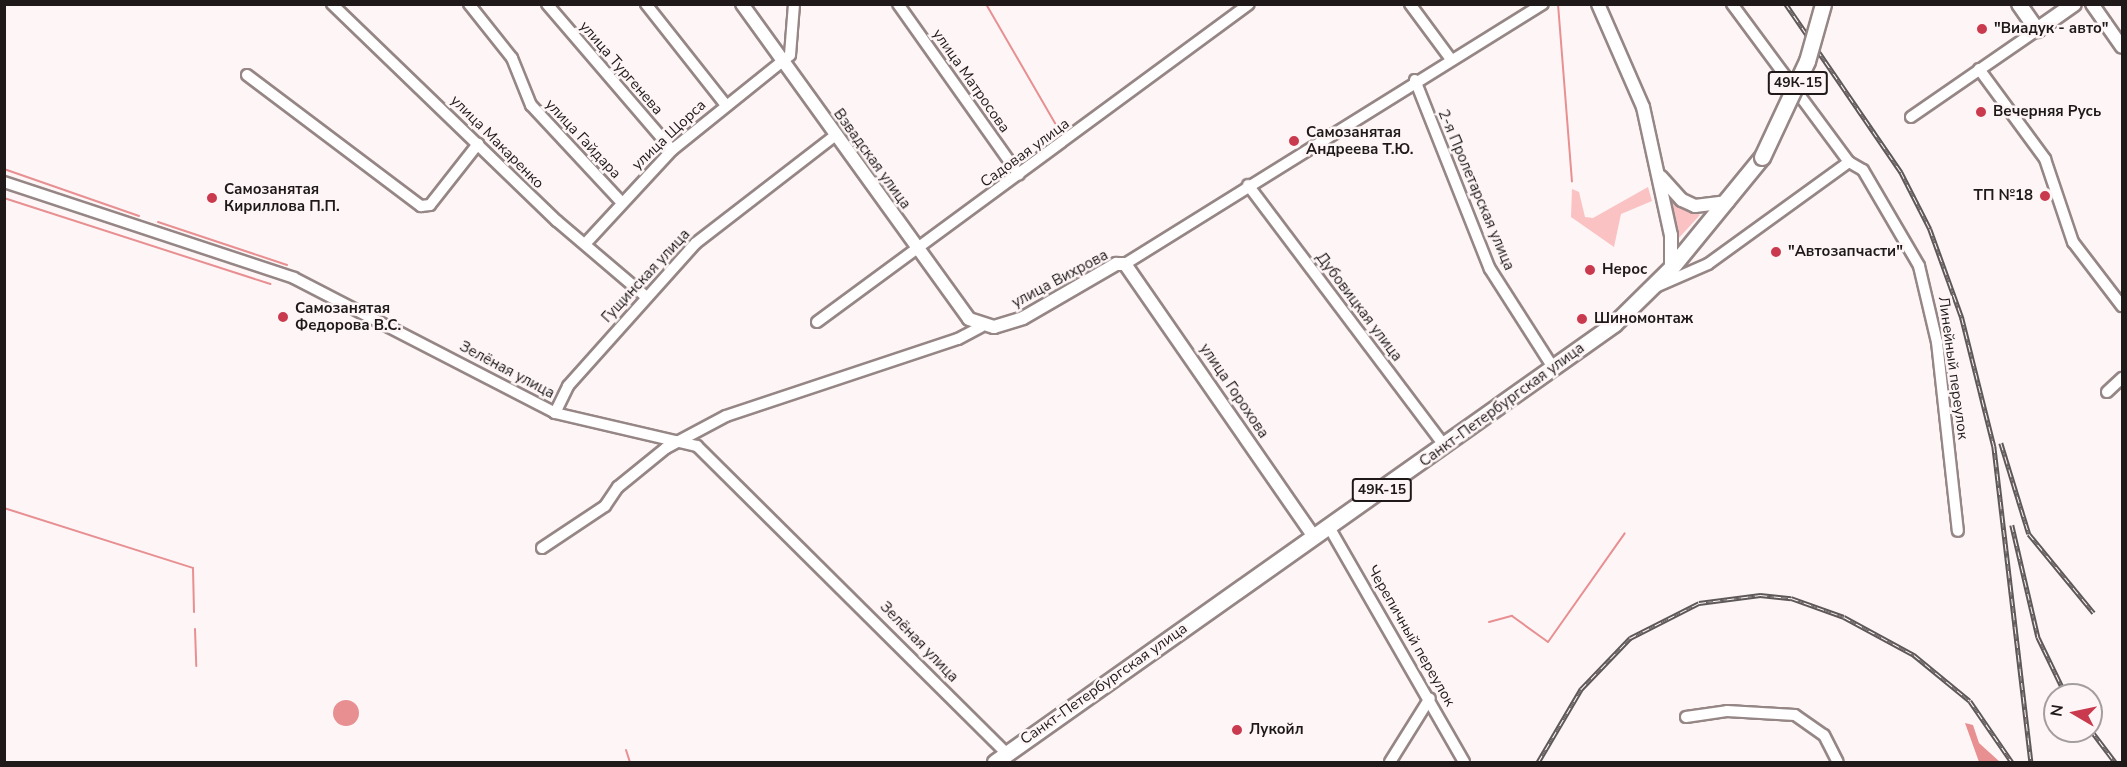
<!DOCTYPE html>
<html>
<head>
<meta charset="utf-8">
<style>
	body { margin:0 }
	#map { position:relative; width:2127px; height:767px; overflow:hidden; background:#fef6f6; font-family:"Nunito Sans",sans-serif }
	div>[style] { position:absolute }
	[style*='--x'] { left:calc(var(--x)*1px); top:calc(var(--y)*1px); width:calc(var(--w)*1px); rotate:calc(var(--a)*1deg) }
	.green>* { inset:0; background:#fac2c3 }
	.water>* { inset:0; background:#e88f92 }
	.round { border-radius:50% }
	.stream>* { height:2px; margin:-1px; padding:0 1px; transform-origin:1px; border-radius:1px; background:#e88f92 }
	.roads { filter:drop-shadow(2px 0 #968686) drop-shadow(-2px 0 #968686) drop-shadow(0 2px #968686) drop-shadow(0 -2px #968686) }
	.minor>* { height:10px; margin:-5px; padding:0 5px; transform-origin:5px; border-radius:5px; background:#fff }
	.tertiary>* { height:12px; margin:-6px; padding:0 6px; transform-origin:6px; border-radius:6px; background:#fff }
	.secondary>* { height:14px; margin:-7px; padding:0 7px; transform-origin:7px; border-radius:7px; background:#fff }
	.primary>* { height:15px; margin:-7.5px; padding:0 7.5px; transform-origin:7.5px; border-radius:7.5px; background:#fff }
	.rail>* { height:4.5px; margin-top:-2.25px; transform-origin:0; background:repeating-linear-gradient(90deg,#fef6f6 0 7px,#5f5858 0 14px); box-sizing:border-box; border-block:2px solid #5f5858 }
	.bridges { filter:drop-shadow(2px 0 #968686) drop-shadow(-2px 0 #968686) drop-shadow(0 2px #968686) drop-shadow(0 -2px #968686) }
	.primary-bridge>* { height:15px; margin:-7.5px; padding:0 7.5px; transform-origin:7.5px; border-radius:7.5px; background:#fff }
	.dots>* { width:16px; height:16px; translate:-50% -50%; box-sizing:border-box; border:3px solid #fef6f6; border-radius:50% }
	span { translate:-50% -50%; white-space:nowrap; text-align:center; line-height:1.15; -webkit-text-stroke:5px #fef6f6; paint-order:stroke }
	.shield-label span { padding:2px 4px; background:#fef6f6; border:2px solid; border-radius:4px; -webkit-text-stroke-width:0 }
	.shield-label { font-size:14px; color:#1f1919; font-weight:700 }
	.poi-label { font-size:15px; color:#1f1919; font-weight:700 }
	.left { translate:0 -50%; text-align:left }
	.right { translate:-100% -50%; text-align:right }
	.street-label { font-size:15px; color:#1f1919 }
	.frame { position:absolute; inset:0; border:6px solid #1f1919; pointer-events:none }
	.north { position:absolute; left:2043px; top:683px; width:60px; height:60px; box-sizing:border-box; background:#fef6f6; border:2px solid #a59e9e; border-radius:50%; rotate:279deg; font-size:16px; font-weight:700; line-height:24px; text-align:center; color:#1f1919 }
	.north::after { content:''; display:block; margin:auto; width:21px; height:27px; background:#ca3a4e; clip-path:polygon(50% 0,100% 100%,50% 72%,0 100%) }
</style>
</head>
<body>
<div id="map">
	<div class="green">
		<i style="clip-path:polygon(1648px 187px,1652px 201px,1621px 214px,1614px 247px,1571px 217px,1572px 189px,1579px 192px,1585px 217px,1593px 218px)"></i>
		<i style="clip-path:polygon(1669px 199px,1700px 215px,1677px 240px)"></i>
	</div>
	<div class="water">
		<i class="round" style="left:333px;top:700px;width:26px;height:26px"></i>
		<i style="clip-path:polygon(1965px 723px,1973px 725px,1979px 743px,2000px 762px,1979px 762px)"></i>
	</div>
	<div class="stream">
		<i style="--x:986;--y:4;--w:151;--a:59.9"></i>
		<i style="--x:1558;--y:4;--w:178;--a:85.5"></i>
		<i style="--x:1090;--y:114;--w:29;--a:-35"></i>
		<i style="--x:1021;--y:165;--w:79;--a:-36.7"></i>
		<i style="--x:4;--y:169;--w:143;--a:19.2"></i>
		<i style="--x:4;--y:198;--w:280;--a:17.9"></i>
		<i style="--x:158;--y:222;--w:136;--a:18.4"></i>
		<i style="--x:4;--y:508;--w:198;--a:17.6"></i>
		<i style="--x:193;--y:568;--w:44;--a:88.7"></i>
		<i style="--x:1489;--y:622;--w:24;--a:-15"></i>
		<i style="--x:1512;--y:616;--w:44;--a:35.8"></i>
		<i style="--x:1548;--y:642;--w:133;--a:-54.8"></i>
		<i style="--x:195;--y:629;--w:37;--a:88"></i>
		<i style="--x:626;--y:750;--w:13;--a:72"></i>
	</div>
	<div class="roads">
		<div class="minor">
			<i style="--x:332;--y:4;--w:313;--a:44"></i>
			<i style="--x:557;--y:221;--w:116;--a:40.4"></i>
			<i style="--x:469;--y:4;--w:69;--a:51.5"></i>
			<i style="--x:512;--y:58;--w:51;--a:68"></i>
			<i style="--x:531;--y:105;--w:132;--a:47.1"></i>
			<i style="--x:547;--y:4;--w:192;--a:49.4"></i>
			<i style="--x:646;--y:4;--w:127;--a:51.7"></i>
			<i style="--x:898;--y:4;--w:209;--a:54.7"></i>
			<i style="--x:1410;--y:4;--w:67;--a:53.5"></i>
			<i style="--x:1732;--y:4;--w:197;--a:53.5"></i>
			<i style="--x:1979;--y:69;--w:112;--a:53.7"></i>
			<i style="--x:2045;--y:159;--w:88;--a:71.4"></i>
			<i style="--x:2073;--y:242;--w:81;--a:52.6"></i>
			<i style="--x:247;--y:75;--w:218;--a:37"></i>
			<i style="--x:421;--y:206;--w:9;--a:-6"></i>
			<i style="--x:430;--y:205;--w:78;--a:-51.8"></i>
			<i style="--x:1415;--y:80;--w:203;--a:68.4"></i>
			<i style="--x:1490;--y:269;--w:119;--a:57.4"></i>
			<i style="--x:1911;--y:117;--w:153;--a:-34.6"></i>
			<i style="--x:1849;--y:162;--w:16;--a:30"></i>
			<i style="--x:1863;--y:170;--w:111;--a:59.7"></i>
			<i style="--x:1919;--y:266;--w:78;--a:76.7"></i>
			<i style="--x:1937;--y:342;--w:190;--a:83.7"></i>
			<i style="--x:4;--y:182;--w:305;--a:18.3"></i>
			<i style="--x:294;--y:278;--w:294;--a:27.3"></i>
			<i style="--x:555;--y:413;--w:146;--a:13.1"></i>
			<i style="--x:697;--y:446;--w:436;--a:44.8"></i>
			<i style="--x:1248;--y:185;--w:327;--a:53"></i>
			<i style="--x:585;--y:244;--w:128;--a:-47.2"></i>
			<i style="--x:672;--y:150;--w:151;--a:-38.8"></i>
			<i style="--x:790;--y:55;--w:51;--a:-85.5"></i>
			<i style="--x:1125;--y:264;--w:492;--a:-31.9"></i>
			<i style="--x:1651;--y:289;--w:62;--a:-23.7"></i>
			<i style="--x:1708;--y:264;--w:174;--a:-35.9"></i>
			<i style="--x:817;--y:322;--w:536;--a:-36.36"></i>
			<i style="--x:2107;--y:392;--w:21;--a:-43"></i>
			<i style="--x:555;--y:413;--w:30;--a:-64"></i>
			<i style="--x:568;--y:386;--w:192;--a:-48.2"></i>
			<i style="--x:696;--y:243;--w:178;--a:-37.7"></i>
			<i style="--x:1329;--y:527;--w:271;--a:60.1"></i>
			<i style="--x:542;--y:548;--w:76;--a:-33.7"></i>
			<i style="--x:605;--y:506;--w:23;--a:-56"></i>
			<i style="--x:618;--y:487;--w:62;--a:-39.1"></i>
			<i style="--x:666;--y:448;--w:68;--a:-28.1"></i>
			<i style="--x:726;--y:416;--w:244;--a:-18.4"></i>
			<i style="--x:958;--y:339;--w:26;--a:-28"></i>
			<i style="--x:1686;--y:717;--w:41;--a:-8.3"></i>
			<i style="--x:1727;--y:711;--w:68;--a:3.4"></i>
			<i style="--x:1795;--y:715;--w:35;--a:35"></i>
			<i style="--x:1824;--y:735;--w:30;--a:63"></i>
			<i style="--x:1390;--y:762;--w:75;--a:-58"></i>
		</div>
		<div class="tertiary">
			<i style="--x:742;--y:4;--w:388;--a:54.2"></i>
			<i style="--x:969;--y:319;--w:26;--a:18"></i>
			<i style="--x:994;--y:327;--w:30;--a:-17"></i>
			<i style="--x:1023;--y:318;--w:108;--a:-30.1"></i>
			<i style="--x:1116;--y:264;--w:9;--a:0"></i>
			<i style="--x:1125;--y:264;--w:332;--a:55.3"></i>
			<i style="--x:1598;--y:4;--w:112;--a:66.4"></i>
			<i style="--x:1643;--y:107;--w:131;--a:77.7"></i>
			<i style="--x:1671;--y:235;--w:33;--a:90"></i>
			<i style="--x:2092;--y:4;--w:52;--a:55.1"></i>
			<i style="--x:1661;--y:177;--w:31;--a:48"></i>
			<i style="--x:1682;--y:200;--w:14;--a:25"></i>
			<i style="--x:1695;--y:206;--w:33;--a:-7"></i>
		</div>
		<div class="secondary">
			<i style="--x:2019;--y:4;--w:32;--a:55"></i>
			<i style="--x:2037;--y:30;--w:45;--a:-35.1"></i>
		</div>
		<div class="primary">
			<i style="--x:995;--y:762;--w:758;--a:-35.28"></i>
			<i style="--x:1614;--y:324;--w:80;--a:-44.5"></i>
			<i style="--x:1671;--y:268;--w:144;--a:-50.7"></i>
		</div>
	</div>
	<div class="rail">
		<i style="--x:1786;--y:4;--w:204;--a:55.6"></i>
		<i style="--x:1901;--y:172;--w:64;--a:63"></i>
		<i style="--x:1930;--y:229;--w:95;--a:70.2"></i>
		<i style="--x:1962;--y:318;--w:132;--a:76"></i>
		<i style="--x:1994;--y:446;--w:318;--a:83.3"></i>
		<i style="--x:2001;--y:443;--w:95;--a:72.9"></i>
		<i style="--x:2029;--y:534;--w:102;--a:50.6"></i>
		<i style="--x:2012;--y:525;--w:115;--a:76.9"></i>
		<i style="--x:2038;--y:637;--w:64;--a:64.2"></i>
		<i style="--x:2091;--y:730;--w:40;--a:53"></i>
		<i style="--x:1538;--y:762;--w:85;--a:-59.5"></i>
		<i style="--x:1581;--y:689;--w:71;--a:-46.1"></i>
		<i style="--x:1630;--y:638;--w:77;--a:-26.9"></i>
		<i style="--x:1699;--y:603;--w:62;--a:-7.5"></i>
		<i style="--x:1760;--y:595;--w:31;--a:6"></i>
		<i style="--x:1791;--y:598;--w:56;--a:19.7"></i>
		<i style="--x:1844;--y:617;--w:80;--a:28.5"></i>
		<i style="--x:1914;--y:655;--w:72;--a:39.4"></i>
		<i style="--x:1970;--y:701;--w:74;--a:55.5"></i>
	</div>
	<div class="bridges">
		<div class="primary-bridge">
			<i style="--x:1762;--y:157;--w:106;--a:-64.9"></i>
			<i style="--x:1807;--y:61;--w:59;--a:-74.3"></i>
		</div>
	</div>
	<div class="dots">
		<i style="left:1982px;top:29px;background:#ca3a4e"></i>
		<i style="left:1981px;top:112px;background:#ca3a4e"></i>
		<i style="left:1294px;top:141px;background:#ca3a4e"></i>
		<i style="left:2045px;top:196px;background:#ca3a4e"></i>
		<i style="left:212px;top:198px;background:#ca3a4e"></i>
		<i style="left:1776px;top:252px;background:#ca3a4e"></i>
		<i style="left:1590px;top:270px;background:#ca3a4e"></i>
		<i style="left:283px;top:317px;background:#ca3a4e"></i>
		<i style="left:1582px;top:319px;background:#ca3a4e"></i>
		<i style="left:1237px;top:730px;background:#ca3a4e"></i>
	</div>
	<div class="shield-label">
		<span style="left:1798px;top:83px">49К-15</span>
		<span style="left:1382px;top:490px">49К-15</span>
	</div>
	<div class="poi-label">
		<span class="left" style="left:1994px;top:29px">"Виадук - авто"</span>
		<span class="left" style="left:1993px;top:112px">Вечерняя Русь</span>
		<span class="left" style="left:1306px;top:141px">Самозанятая<br>Андреева Т.Ю.</span>
		<span class="left" style="left:224px;top:198px">Самозанятая<br>Кириллова П.П.</span>
		<span class="right" style="left:2033px;top:196px">ТП №18</span>
		<span class="left" style="left:1788px;top:252px">"Автозапчасти"</span>
		<span class="left" style="left:1602px;top:270px">Нерос</span>
		<span class="left" style="left:295px;top:317px">Самозанятая<br>Федорова В.С.</span>
		<span class="left" style="left:1594px;top:319px">Шиномонтаж</span>
		<span class="left" style="left:1249px;top:730px">Лукойл</span>
	</div>
	<div class="street-label">
		<span style="left:621px;top:68px;rotate:49deg">улица Тургенева</span>
		<span style="left:971px;top:81px;rotate:55deg">улица Матросова</span>
		<span style="left:669px;top:135px;rotate:-43deg">улица Щорса</span>
		<span style="left:583px;top:139px;rotate:47deg">улица Гайдара</span>
		<span style="left:497px;top:142px;rotate:45deg">улица Макаренко</span>
		<span style="left:1025px;top:153px;rotate:-36deg">Садовая улица</span>
		<span style="left:872px;top:159px;rotate:54deg">Взвадская улица</span>
		<span style="left:1476px;top:190px;rotate:67deg">2-я Пролетарская улица</span>
		<span style="left:646px;top:276px;rotate:-47deg">Гущинская улица</span>
		<span style="left:1060px;top:279px;rotate:-28deg">улица Вихрова</span>
		<span style="left:1359px;top:307px;rotate:53deg">Дубовицкая улица</span>
		<span style="left:1953px;top:368px;rotate:82deg">Линейный переулок</span>
		<span style="left:507px;top:370px;rotate:28deg">Зелёная улица</span>
		<span style="left:1234px;top:391px;rotate:56deg">улица Горохова</span>
		<span style="left:1502px;top:405px;rotate:-36deg">Санкт-Петербургская улица</span>
		<span style="left:1411px;top:636px;rotate:60deg">Черепичный переулок</span>
		<span style="left:919px;top:642px;rotate:46deg">Зелёная улица</span>
		<span style="left:1104px;top:684px;rotate:-35deg">Санкт-Петербургская улица</span>
	</div>
	<div class="frame"></div>
	<div class="north">N</div>
</div>
</body>
</html>
